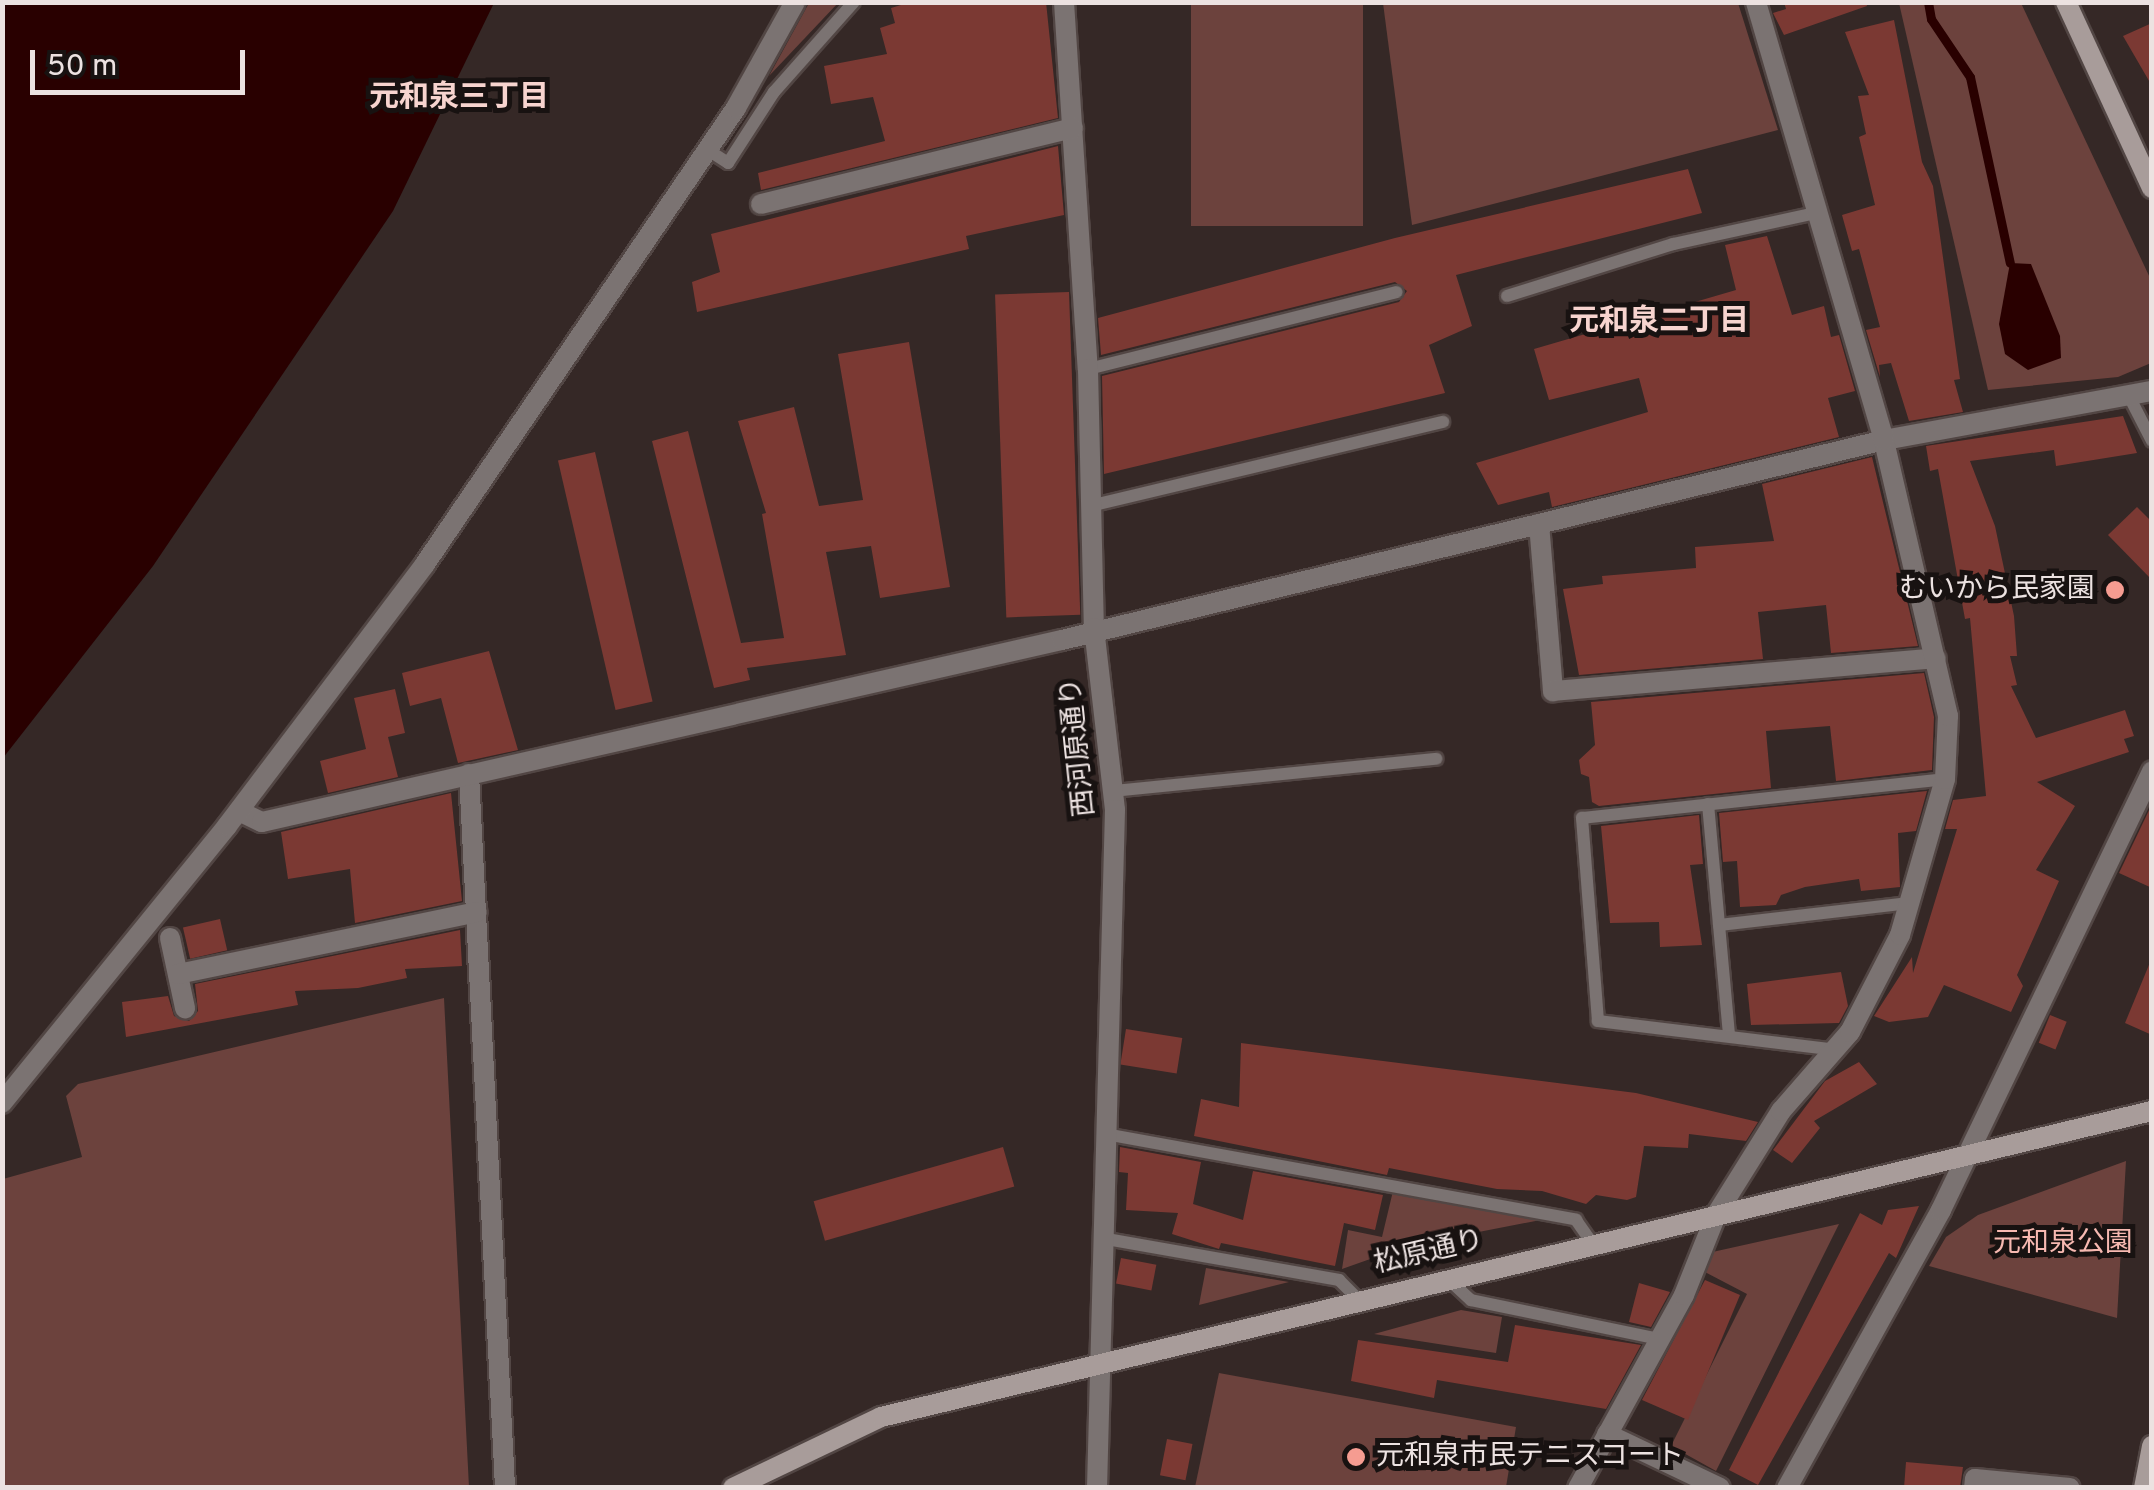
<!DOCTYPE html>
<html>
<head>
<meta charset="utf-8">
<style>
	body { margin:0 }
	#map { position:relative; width:2154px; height:1490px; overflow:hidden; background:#352826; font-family:Overpass,"Noto Sans JP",sans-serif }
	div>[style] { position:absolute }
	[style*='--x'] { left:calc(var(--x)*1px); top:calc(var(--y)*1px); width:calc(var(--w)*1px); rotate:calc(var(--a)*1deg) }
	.green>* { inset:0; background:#6c423d; transform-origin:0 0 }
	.water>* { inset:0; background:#290000 }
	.stream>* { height:9px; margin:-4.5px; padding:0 4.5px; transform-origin:4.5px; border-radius:4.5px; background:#290000 }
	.building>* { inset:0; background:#7b3933; transform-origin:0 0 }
	.roads { filter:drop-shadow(2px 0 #524644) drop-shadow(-2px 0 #524644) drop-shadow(0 2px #524644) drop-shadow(0 -2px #524644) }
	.service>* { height:12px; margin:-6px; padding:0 6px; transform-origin:6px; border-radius:6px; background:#7b7372 }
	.minor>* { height:20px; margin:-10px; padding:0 10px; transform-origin:10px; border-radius:10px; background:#7b7372 }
	.secondary>* { height:20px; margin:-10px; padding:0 10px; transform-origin:10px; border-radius:10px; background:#a89c9a }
	.dots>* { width:28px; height:28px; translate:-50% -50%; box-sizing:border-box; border:5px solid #181211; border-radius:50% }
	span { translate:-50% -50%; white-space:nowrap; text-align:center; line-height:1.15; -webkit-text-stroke:10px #181211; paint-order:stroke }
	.poi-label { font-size:28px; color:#ece2e1 }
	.right { translate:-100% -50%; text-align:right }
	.left { translate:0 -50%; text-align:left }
	.street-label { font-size:28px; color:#ece2e1 }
	.park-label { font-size:28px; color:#f7b9b1 }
	.neighbourhood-label { font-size:30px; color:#f7d4cf; font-weight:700 }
	.frame { position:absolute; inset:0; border:5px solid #ece2e1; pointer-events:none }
	.scale { position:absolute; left:30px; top:50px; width:215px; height:45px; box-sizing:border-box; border:5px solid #ece2e1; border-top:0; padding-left:12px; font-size:30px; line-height:35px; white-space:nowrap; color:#ece2e1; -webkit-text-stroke:8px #181211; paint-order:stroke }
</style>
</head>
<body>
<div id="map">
	<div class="green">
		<i style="clip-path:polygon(809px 3px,838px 3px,769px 76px)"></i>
		<i style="left:1191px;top:3px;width:172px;height:223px"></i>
		<i style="clip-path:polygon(1383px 3px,1738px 3px,1778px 130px,1412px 225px)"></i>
		<i style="clip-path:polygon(1899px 3px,2021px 3px,2151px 280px,2151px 363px,2118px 377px,1988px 390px)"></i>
		<i style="clip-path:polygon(444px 998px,469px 1487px,3px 1487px,3px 1179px,82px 1157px,66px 1096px,78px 1084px)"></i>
		<i style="clip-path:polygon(2126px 1161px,2117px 1318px,1929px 1266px,1946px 1237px,1978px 1215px)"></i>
		<i style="clip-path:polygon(1393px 1191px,1551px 1218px,1407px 1246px,1342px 1269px,1348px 1230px,1382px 1237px)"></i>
		<i style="clip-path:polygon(1839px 1224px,1716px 1471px,1671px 1446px,1747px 1294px,1703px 1271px,1708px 1253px)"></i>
		<i style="clip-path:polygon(1206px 1268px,1289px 1282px,1199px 1305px)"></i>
		<i style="clip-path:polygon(1461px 1310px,1502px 1317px,1496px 1353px,1374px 1334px)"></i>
		<i style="clip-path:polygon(1219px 1373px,1516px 1427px,1506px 1487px,1195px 1487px)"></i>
	</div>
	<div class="water">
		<i style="clip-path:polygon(3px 2px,494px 3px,393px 211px,153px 566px,3px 758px)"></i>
		<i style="clip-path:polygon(2010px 263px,2031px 264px,2060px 336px,2061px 358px,2028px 370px,2005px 354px,1999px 324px)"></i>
	</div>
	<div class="stream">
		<i style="--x:1928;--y:2;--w:17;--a:80"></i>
		<i style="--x:1931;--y:19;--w:70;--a:56.1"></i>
		<i style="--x:1970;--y:77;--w:190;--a:77.9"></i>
	</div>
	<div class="building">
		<i style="clip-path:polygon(911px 2px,1046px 2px,1058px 118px,761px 190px,758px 173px,885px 141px,873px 97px,831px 104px,824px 66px,887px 54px,880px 28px,895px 23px,891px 8px)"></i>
		<i style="clip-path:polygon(1784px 2px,1866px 2px,1867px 6px,1784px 35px,1773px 13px,1786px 9px)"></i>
		<i style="clip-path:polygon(1894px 20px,1922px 162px,1933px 186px,1960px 379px,1954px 380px,1963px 412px,1909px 421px,1891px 363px,1879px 365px,1880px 377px,1866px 330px,1880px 327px,1859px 249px,1852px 251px,1842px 215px,1875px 205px,1859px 137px,1866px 134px,1858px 96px,1869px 95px,1845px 32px)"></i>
		<i style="clip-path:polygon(2152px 23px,2152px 86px,2123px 36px)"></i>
		<i style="clip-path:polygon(1058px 146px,1064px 215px,966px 236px,969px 249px,697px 312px,692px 282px,720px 272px,711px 234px)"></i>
		<i style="clip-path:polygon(1688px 169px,1702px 213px,1456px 275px,1472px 326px,1429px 345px,1445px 393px,1104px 474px,1102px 376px,1399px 302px,1407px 291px,1395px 282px,1101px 355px,1098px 318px,1395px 238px)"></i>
		<i style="clip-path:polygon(1767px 236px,1792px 315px,1824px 306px,1831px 337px,1839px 335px,1855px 391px,1828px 398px,1839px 437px,1552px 507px,1549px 492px,1498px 505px,1476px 463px,1648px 412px,1639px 378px,1549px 400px,1534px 349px,1736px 290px,1725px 245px)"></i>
		<i style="left:1069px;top:292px;width:323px;height:74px;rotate:88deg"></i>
		<i style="clip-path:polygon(909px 342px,950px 587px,880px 598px,871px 546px,826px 552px,846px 655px,747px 668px,750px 680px,714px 688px,652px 441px,688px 431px,741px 643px,784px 638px,762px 514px,766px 513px,738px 421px,794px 407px,819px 506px,863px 500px,838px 354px)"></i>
		<i style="clip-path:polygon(2123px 416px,2137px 453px,2056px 466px,2054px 450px,1970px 461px,1995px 526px,2014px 616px,2017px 656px,2010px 656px,2017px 685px,2011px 686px,2036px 738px,2125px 710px,2134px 736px,2124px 739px,2129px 752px,2037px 782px,2075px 806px,2036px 870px,2059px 881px,2017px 975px,2023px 986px,2011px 1012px,1944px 985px,1928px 1017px,1889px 1022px,1874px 1016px,1912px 957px,1913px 973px,1957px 829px,1945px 829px,1953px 800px,1986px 796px,1970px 618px,1965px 619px,1938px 469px,1930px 471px,1926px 446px)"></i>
		<i style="left:595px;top:452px;width:256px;height:38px;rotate:77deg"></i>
		<i style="clip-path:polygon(1872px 457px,1918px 646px,1831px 653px,1826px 605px,1758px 612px,1763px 659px,1579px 675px,1563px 589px,1603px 584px,1602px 576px,1696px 568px,1695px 547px,1774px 541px,1762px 484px)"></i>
		<i style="clip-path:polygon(2137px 507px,2152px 522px,2152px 580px,2108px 535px)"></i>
		<i style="clip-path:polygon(489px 651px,518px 750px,458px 763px,441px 698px,410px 706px,402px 673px)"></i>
		<i style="clip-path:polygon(1924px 673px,1934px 717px,1932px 770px,1836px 781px,1830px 726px,1766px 731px,1771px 788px,1599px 806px,1592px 802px,1589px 777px,1581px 774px,1579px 760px,1595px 745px,1591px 702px)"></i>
		<i style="clip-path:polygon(395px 689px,405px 733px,388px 737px,398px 777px,328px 793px,320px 761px,366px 749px,354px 698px)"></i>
		<i style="clip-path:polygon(1927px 791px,1916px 831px,1898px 833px,1900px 887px,1861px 891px,1859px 879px,1805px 887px,1781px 895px,1776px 905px,1740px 907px,1737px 861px,1723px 862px,1719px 813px)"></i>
		<i style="clip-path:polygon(451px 793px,462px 901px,355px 923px,350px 869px,288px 879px,281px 832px)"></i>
		<i style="clip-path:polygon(2152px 804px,2152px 888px,2119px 873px)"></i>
		<i style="clip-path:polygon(1699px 815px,1703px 864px,1690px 865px,1702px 945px,1660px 947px,1659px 922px,1610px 923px,1601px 826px)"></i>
		<i style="left:220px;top:919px;width:32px;height:38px;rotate:77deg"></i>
		<i style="clip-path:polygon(460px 930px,462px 966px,405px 969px,407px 978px,358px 988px,295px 991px,298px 1005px,126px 1037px,122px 1002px,168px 996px,174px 1016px,189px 1021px,198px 1011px,195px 984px)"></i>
		<i style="clip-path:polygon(2151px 960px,2152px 960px,2152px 1035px,2125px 1023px)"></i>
		<i style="clip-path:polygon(1841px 972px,1848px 1006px,1839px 1023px,1751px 1025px,1747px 984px)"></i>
		<i style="left:2050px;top:1015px;width:18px;height:30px;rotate:22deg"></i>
		<i style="left:1126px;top:1029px;width:57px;height:36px;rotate:9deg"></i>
		<i style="clip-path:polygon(1241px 1043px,1636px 1093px,1758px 1122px,1746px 1141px,1689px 1134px,1688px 1148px,1644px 1146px,1636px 1197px,1627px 1200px,1596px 1195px,1586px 1204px,1542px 1191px,1497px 1189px,1389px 1168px,1387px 1175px,1194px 1136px,1201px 1099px,1239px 1107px)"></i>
		<i style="clip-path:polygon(1859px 1062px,1877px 1084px,1814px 1121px,1820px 1128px,1792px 1163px,1773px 1150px,1825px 1081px)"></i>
		<i style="left:1003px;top:1147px;width:41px;height:197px;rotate:74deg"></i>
		<i style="clip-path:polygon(1120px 1147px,1201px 1162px,1193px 1204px,1243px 1220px,1253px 1171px,1383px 1195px,1375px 1230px,1344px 1223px,1335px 1266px,1221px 1243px,1219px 1249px,1172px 1234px,1178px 1213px,1126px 1210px,1128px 1173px,1119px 1172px)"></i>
		<i style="clip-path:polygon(1919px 1206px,1896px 1258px,1889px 1253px,1758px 1485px,1729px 1470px,1860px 1213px,1882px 1225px,1888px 1210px)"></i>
		<i style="left:1121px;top:1258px;width:36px;height:26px;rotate:11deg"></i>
		<i style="clip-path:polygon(1705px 1280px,1740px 1295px,1688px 1420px,1642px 1400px)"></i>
		<i style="clip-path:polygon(1639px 1283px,1670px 1292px,1651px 1327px,1629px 1322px)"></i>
		<i style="clip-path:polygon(1515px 1325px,1641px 1345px,1606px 1409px,1437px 1380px,1434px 1398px,1351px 1381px,1358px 1340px,1508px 1362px)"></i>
		<i style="left:1167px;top:1439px;width:26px;height:37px;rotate:11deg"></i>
		<i style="clip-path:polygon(1906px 1462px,1963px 1467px,1960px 1488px,1904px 1488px)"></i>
	</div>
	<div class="roads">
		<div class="service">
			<i style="--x:708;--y:150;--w:24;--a:33"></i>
			<i style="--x:728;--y:163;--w:85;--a:-57.1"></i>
			<i style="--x:774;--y:92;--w:120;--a:-48.4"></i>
			<i style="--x:1507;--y:296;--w:174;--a:-17.4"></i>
			<i style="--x:1673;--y:244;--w:150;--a:-12.3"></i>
			<i style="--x:1088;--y:369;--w:318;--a:-14"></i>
			<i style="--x:2130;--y:398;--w:48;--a:62.9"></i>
			<i style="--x:1094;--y:505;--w:359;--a:-13.4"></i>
			<i style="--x:1113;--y:791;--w:325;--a:-5.7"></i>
			<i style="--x:1708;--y:804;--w:230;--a:84.8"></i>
			<i style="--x:1719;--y:925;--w:192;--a:-6.6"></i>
			<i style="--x:1829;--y:1049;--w:233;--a:-173.1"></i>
			<i style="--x:1598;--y:1021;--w:204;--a:-94.5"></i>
			<i style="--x:1582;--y:818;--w:365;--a:-6.1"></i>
			<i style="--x:1105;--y:1134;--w:479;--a:10.3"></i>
			<i style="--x:1576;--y:1220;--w:28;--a:55"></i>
			<i style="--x:1101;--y:1238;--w:242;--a:10"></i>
			<i style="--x:1339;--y:1280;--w:25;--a:45"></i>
			<i style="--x:1446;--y:1277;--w:34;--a:43"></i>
			<i style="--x:1471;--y:1300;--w:193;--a:11.7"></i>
		</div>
		<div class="minor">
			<i style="--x:1064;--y:2;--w:368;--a:86.3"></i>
			<i style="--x:1088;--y:369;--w:259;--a:88.7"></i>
			<i style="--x:1094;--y:628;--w:183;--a:83.4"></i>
			<i style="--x:1115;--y:810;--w:678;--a:91.52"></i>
			<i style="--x:761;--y:204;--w:321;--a:-13.7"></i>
			<i style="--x:1539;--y:524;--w:168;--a:85.2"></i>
			<i style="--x:1553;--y:691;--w:384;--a:-4.9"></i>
			<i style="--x:469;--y:774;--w:715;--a:87.11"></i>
			<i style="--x:239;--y:811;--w:25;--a:26"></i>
			<i style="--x:262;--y:822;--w:820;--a:-12.82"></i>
			<i style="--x:1062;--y:640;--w:846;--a:-13.67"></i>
			<i style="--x:1884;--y:440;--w:272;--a:-10.4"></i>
			<i style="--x:170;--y:938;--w:72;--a:77.9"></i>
			<i style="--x:178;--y:974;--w:305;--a:-11.7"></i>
			<i style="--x:2;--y:1103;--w:357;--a:-50.9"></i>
			<i style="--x:227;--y:826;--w:328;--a:-52.9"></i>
			<i style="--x:425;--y:564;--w:552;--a:-55.71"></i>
			<i style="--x:736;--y:108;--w:121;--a:-60.9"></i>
			<i style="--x:1607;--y:1434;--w:125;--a:25.5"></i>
			<i style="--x:1578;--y:1488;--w:220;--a:-61.2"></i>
			<i style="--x:1684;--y:1295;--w:86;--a:-68.2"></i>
			<i style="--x:1716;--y:1215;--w:123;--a:-58"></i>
			<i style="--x:1781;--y:1111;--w:105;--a:-48.9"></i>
			<i style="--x:1850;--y:1032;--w:109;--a:-62.7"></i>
			<i style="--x:1900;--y:935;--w:162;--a:-73.9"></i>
			<i style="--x:1945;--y:779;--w:63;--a:-87.3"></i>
			<i style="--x:1948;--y:716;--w:283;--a:-103.1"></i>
			<i style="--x:1884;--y:440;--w:456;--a:-106.3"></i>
			<i style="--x:1787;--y:1488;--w:318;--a:-61"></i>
			<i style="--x:1941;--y:1210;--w:487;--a:-64.3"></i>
			<i style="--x:1974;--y:1488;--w:9;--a:-84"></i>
			<i style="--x:1975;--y:1479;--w:95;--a:5.4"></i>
		</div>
		<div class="secondary">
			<i style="--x:2066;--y:2;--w:205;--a:65.2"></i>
			<i style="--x:733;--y:1488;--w:164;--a:-25.6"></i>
			<i style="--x:881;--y:1417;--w:1307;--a:-13.54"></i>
			<i style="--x:2144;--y:1488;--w:43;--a:-79.2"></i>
		</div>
	</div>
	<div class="dots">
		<i style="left:2115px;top:590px;background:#f59c91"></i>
		<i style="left:1356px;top:1457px;background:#f59c91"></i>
	</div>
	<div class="poi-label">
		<span class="right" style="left:2095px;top:590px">むいから民家園</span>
		<span class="left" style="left:1376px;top:1457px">元和泉市民テニスコート</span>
	</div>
	<div class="street-label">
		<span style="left:1079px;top:747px;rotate:-96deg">西河原通り</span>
		<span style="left:1429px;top:1253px;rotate:-13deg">松原通り</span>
	</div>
	<div class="park-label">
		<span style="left:2063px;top:1244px">元和泉公園</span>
	</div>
	<div class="neighbourhood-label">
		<span style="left:459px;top:99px">元和泉三丁目</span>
		<span style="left:1659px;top:323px">元和泉二丁目</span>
	</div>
	<div class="frame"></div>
	<div class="scale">50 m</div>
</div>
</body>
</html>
